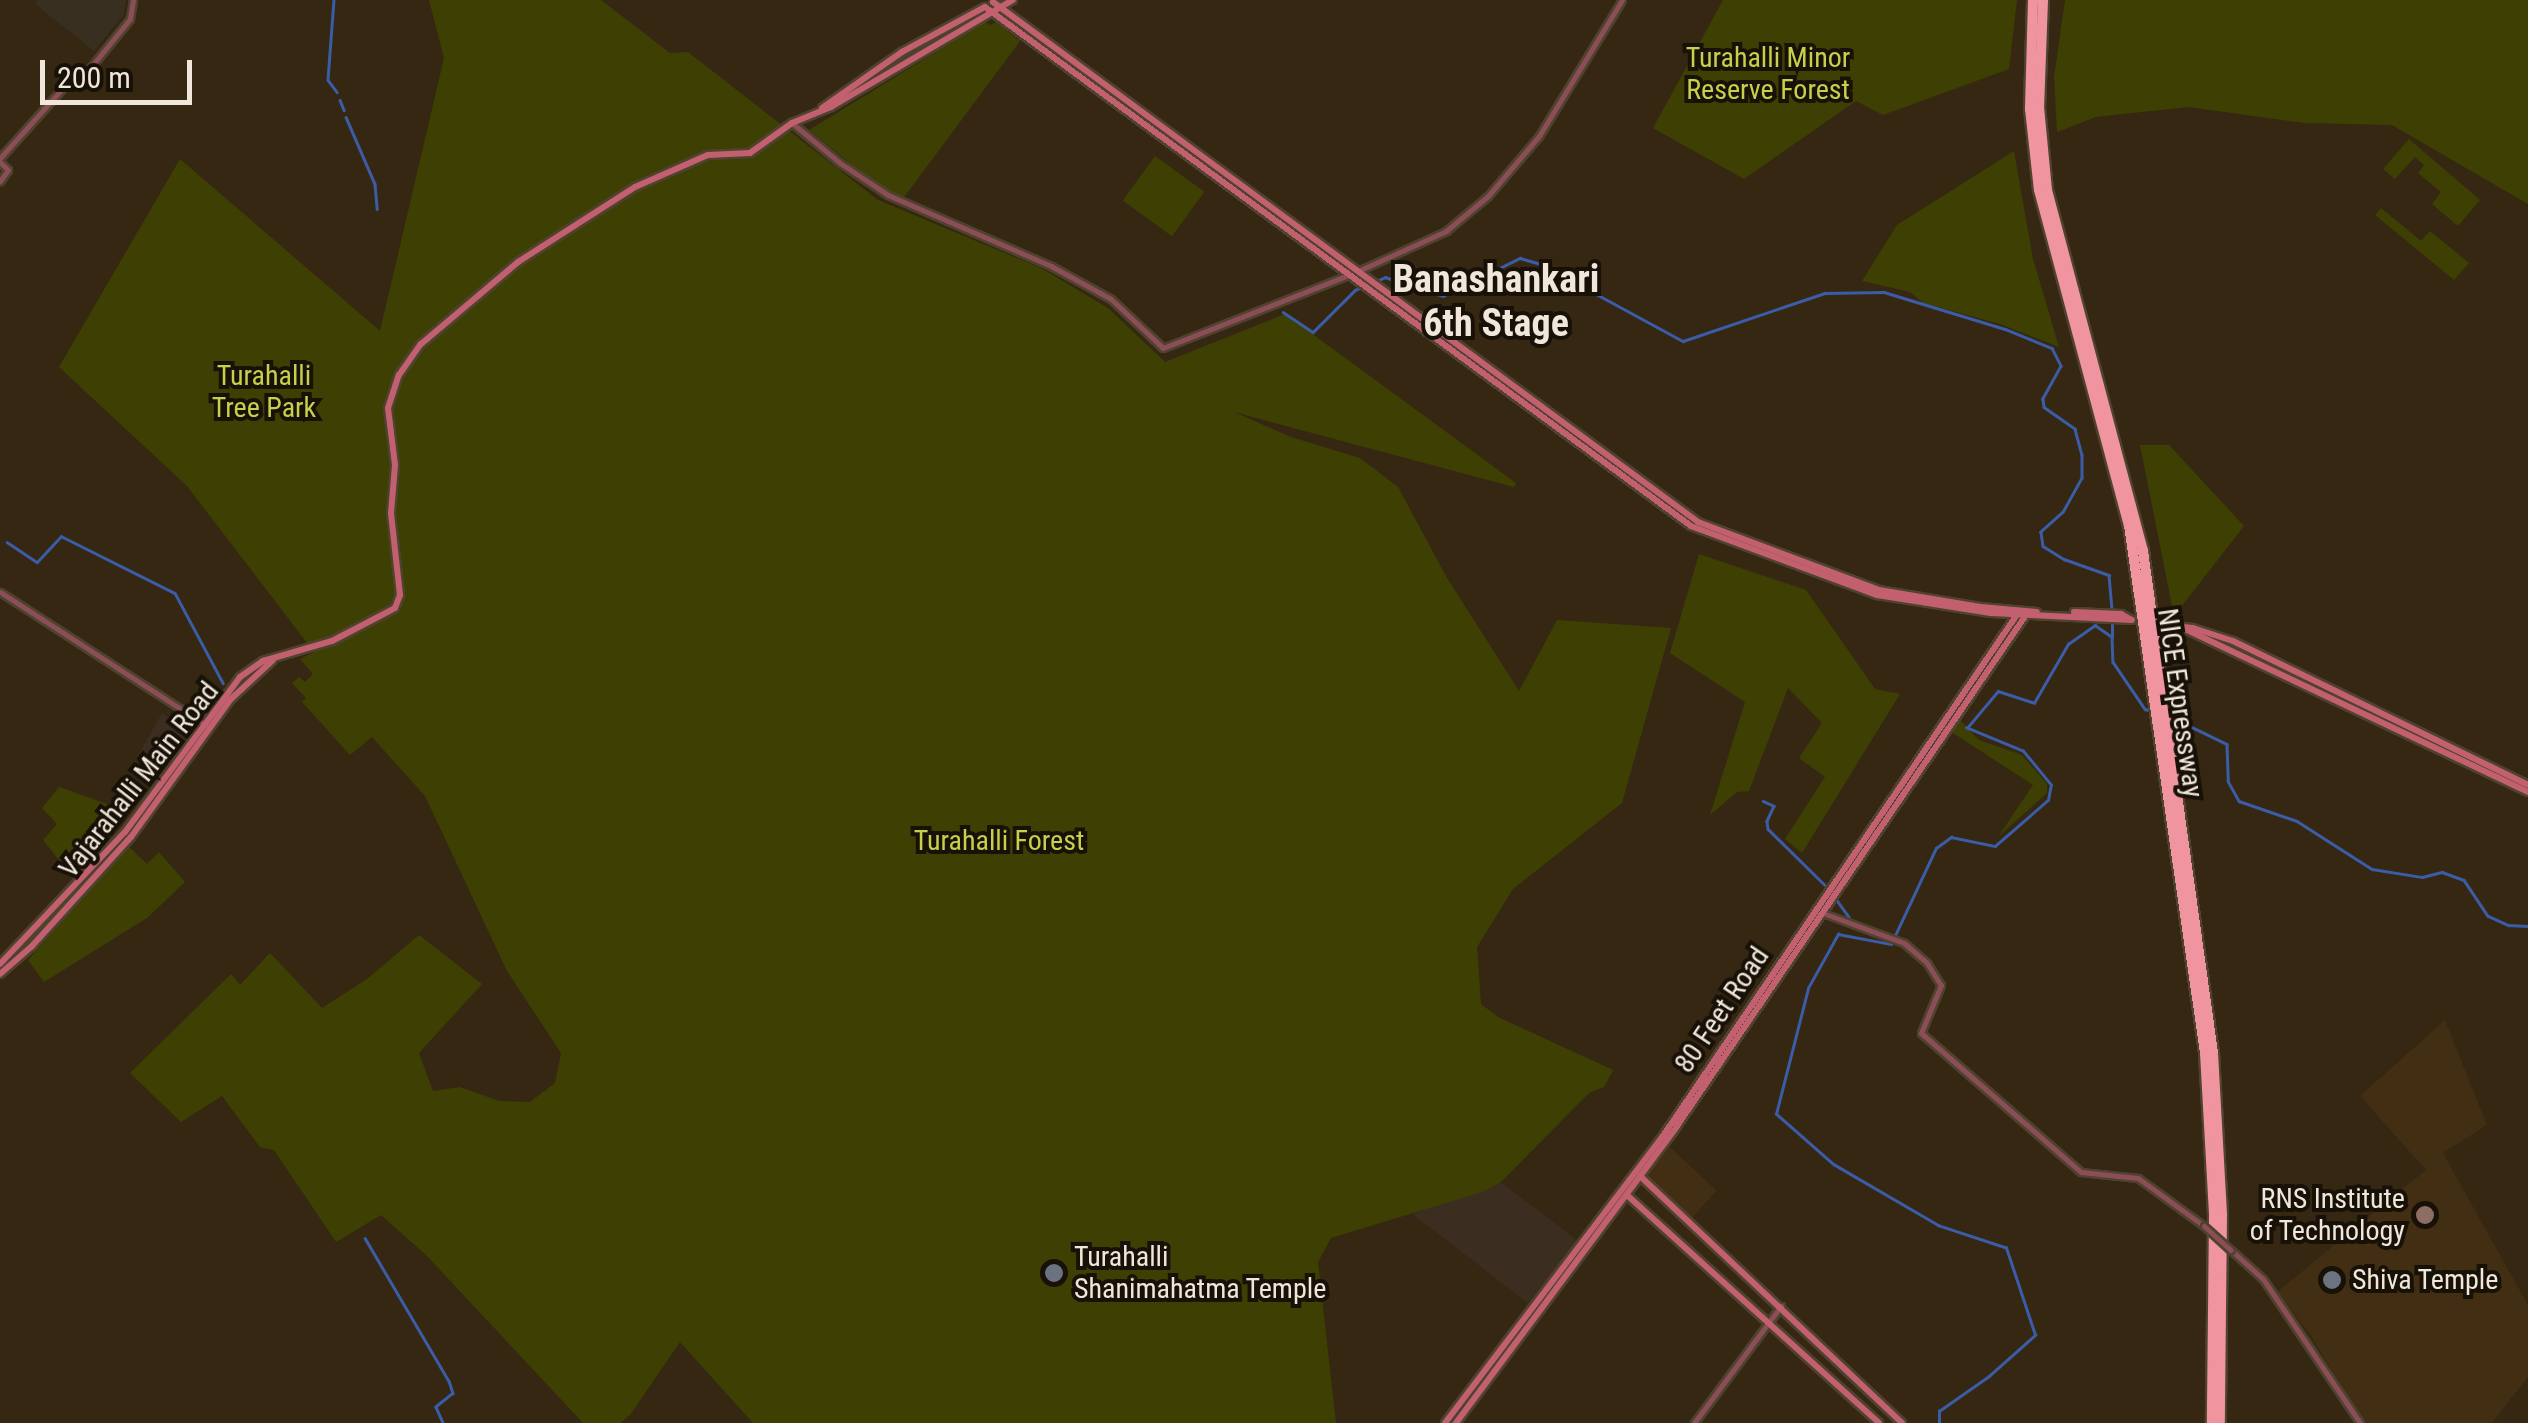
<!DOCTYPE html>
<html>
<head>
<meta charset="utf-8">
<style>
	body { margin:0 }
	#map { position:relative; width:2528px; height:1423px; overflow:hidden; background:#352712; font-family:"Roboto Condensed",sans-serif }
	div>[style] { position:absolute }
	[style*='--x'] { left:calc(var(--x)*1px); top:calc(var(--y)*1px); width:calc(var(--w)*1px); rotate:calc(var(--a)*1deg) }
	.commercial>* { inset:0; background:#3b2e20 }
	.industrial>* { inset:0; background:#392f20 }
	.built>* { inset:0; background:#412e13; transform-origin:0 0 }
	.green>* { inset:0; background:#3d4002; transform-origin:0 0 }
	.stream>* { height:2.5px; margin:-1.25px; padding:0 1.25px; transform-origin:1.25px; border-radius:1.25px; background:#3b5ca7 }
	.roads { filter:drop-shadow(2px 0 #4f422e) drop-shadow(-2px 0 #4f422e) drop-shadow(0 2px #4f422e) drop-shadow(0 -2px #4f422e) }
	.tertiary>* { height:5px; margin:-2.5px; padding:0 2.5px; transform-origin:2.5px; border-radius:2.5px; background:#8c4e56 }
	.secondary>* { height:6px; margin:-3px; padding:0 3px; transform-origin:3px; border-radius:3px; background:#c2606f }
	.motorway>* { height:10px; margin:-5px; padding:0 5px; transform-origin:5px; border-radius:5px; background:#f0949f }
	.bridges { filter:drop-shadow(2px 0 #4f422e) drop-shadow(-2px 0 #4f422e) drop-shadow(0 2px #4f422e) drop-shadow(0 -2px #4f422e) }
	.tertiary-bridge>* { height:5px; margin:-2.5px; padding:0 2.5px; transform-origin:2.5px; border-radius:2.5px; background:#8c4e56 }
	.dots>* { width:28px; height:28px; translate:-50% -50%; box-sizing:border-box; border:5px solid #181108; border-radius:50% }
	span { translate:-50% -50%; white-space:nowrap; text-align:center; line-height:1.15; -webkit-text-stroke:8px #181108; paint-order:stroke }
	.park-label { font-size:28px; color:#c7d04a }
	.street-label { font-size:28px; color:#f0e7da }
	.poi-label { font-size:28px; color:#f0e7da }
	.right { translate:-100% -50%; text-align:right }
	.left { translate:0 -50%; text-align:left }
	.district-label { font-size:38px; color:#f0e7da; font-weight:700 }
	.scale { position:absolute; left:40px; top:60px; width:152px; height:45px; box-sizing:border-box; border:5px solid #f0e7da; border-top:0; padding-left:12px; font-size:30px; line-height:35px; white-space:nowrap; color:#f0e7da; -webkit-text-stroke:8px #181108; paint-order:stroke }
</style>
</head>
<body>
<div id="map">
	<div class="commercial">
		<i style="clip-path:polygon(162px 713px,190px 731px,161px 772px,139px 754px)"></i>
		<i style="clip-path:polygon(1501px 1182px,1578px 1241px,1528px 1303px,1412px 1214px)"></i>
	</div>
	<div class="industrial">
		<i style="clip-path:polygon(38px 0,126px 0,124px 14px,94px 51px,35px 4px)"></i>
	</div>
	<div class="built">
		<i style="clip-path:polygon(2445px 1020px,2487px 1125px,2443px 1153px,2528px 1305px,2528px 1377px,2492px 1423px,2364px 1423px,2309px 1333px,2277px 1292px,2426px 1170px,2360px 1096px)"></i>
		<i style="left:1670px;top:1147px;width:64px;height:37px;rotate:43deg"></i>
	</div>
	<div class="green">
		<i style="clip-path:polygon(429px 0,601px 0,670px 53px,688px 52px,878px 200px,1041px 268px,1108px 308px,1165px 362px,1285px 314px,1516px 483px,1514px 487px,1234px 412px,1291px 437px,1360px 458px,1398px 487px,1447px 578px,1519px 691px,1557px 620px,1671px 628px,1622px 803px,1513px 889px,1477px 947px,1481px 1004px,1498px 1017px,1613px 1070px,1604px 1087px,1589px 1093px,1501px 1182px,1482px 1192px,1331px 1238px,1318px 1262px,1336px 1423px,753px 1423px,680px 1342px,630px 1415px,620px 1423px,583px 1423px,427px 1256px,381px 1215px,336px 1242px,274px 1150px,260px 1147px,222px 1096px,181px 1122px,130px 1073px,231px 974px,240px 985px,270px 953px,322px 1008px,367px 979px,419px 935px,482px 984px,419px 1053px,433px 1091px,460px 1087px,499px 1101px,530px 1102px,555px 1083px,561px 1053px,507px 971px,425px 796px,372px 737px,350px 755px,302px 702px,306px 698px,292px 683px,299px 677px,305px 682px,313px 674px,300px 659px,314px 652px,187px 486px,59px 367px,180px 159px,380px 331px,444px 58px)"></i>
		<i style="clip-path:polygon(1723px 0,2017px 0,2009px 69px,1883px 115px,1856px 101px,1744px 179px,1653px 128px)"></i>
		<i style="clip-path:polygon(2065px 0,2528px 0,2528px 204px,2392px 125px,2305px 123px,2188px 107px,2096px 117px,2057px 132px,2054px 77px)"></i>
		<i style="clip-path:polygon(985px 22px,990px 25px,996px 22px,1020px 41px,902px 200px,885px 192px,809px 130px)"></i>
		<i style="clip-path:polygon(2409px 139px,2480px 200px,2458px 226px,2432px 204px,2441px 192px,2418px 173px,2424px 165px,2415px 157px,2395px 179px,2383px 169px)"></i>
		<i style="clip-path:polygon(2014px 151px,2033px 259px,2059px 347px,2000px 324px,1923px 303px,1910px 292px,1862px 281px,1897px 225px)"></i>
		<i style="left:1155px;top:156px;width:61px;height:55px;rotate:36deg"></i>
		<i style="clip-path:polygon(2381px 208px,2421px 241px,2430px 231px,2469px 263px,2454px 280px,2375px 215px)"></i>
		<i style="clip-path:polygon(2140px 445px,2169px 445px,2244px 526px,2174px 616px)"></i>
		<i style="clip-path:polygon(1699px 554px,1806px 590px,1875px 689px,1900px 694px,1802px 853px,1785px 839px,1825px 777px,1799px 758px,1822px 723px,1788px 688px,1749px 791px,1737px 792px,1710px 815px,1745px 702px,1670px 653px)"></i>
		<i style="clip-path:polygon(1959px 719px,1979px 740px,2022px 755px,2047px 784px,2047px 793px,1998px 837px,2033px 785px,1950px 731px)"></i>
		<i style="clip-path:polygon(59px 787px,130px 812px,74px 879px,43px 840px,57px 824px,42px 808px)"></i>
		<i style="clip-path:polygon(128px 846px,147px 864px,159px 852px,185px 882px,147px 918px,44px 982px,28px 960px)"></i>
	</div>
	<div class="stream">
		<i style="--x:334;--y:0;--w:80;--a:94.3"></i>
		<i style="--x:328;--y:80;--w:15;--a:53"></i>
		<i style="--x:340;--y:100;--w:11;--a:68"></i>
		<i style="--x:346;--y:117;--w:73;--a:66.6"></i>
		<i style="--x:375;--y:184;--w:25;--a:85"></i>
		<i style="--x:1283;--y:312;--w:36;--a:34"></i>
		<i style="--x:1313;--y:332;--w:59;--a:-45"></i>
		<i style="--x:1355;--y:290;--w:33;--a:-23"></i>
		<i style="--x:1385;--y:277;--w:61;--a:18.1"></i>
		<i style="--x:1443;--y:296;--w:86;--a:-26.3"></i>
		<i style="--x:1520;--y:258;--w:22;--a:16"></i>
		<i style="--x:1541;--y:264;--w:162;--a:28.5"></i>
		<i style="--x:1683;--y:341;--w:150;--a:-18.7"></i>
		<i style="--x:1825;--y:293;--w:59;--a:-1"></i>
		<i style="--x:1884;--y:292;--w:127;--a:17"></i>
		<i style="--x:2005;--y:329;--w:51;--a:22"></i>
		<i style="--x:2052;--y:348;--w:20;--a:63"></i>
		<i style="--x:2061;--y:366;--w:38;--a:119"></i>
		<i style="--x:2043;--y:399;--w:8;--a:83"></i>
		<i style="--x:2044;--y:407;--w:38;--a:35"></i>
		<i style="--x:2075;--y:429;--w:27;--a:75"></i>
		<i style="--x:2082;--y:455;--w:23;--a:90"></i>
		<i style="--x:2082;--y:478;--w:39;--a:119"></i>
		<i style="--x:2063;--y:512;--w:30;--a:138"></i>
		<i style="--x:2041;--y:532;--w:14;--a:82"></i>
		<i style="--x:2043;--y:546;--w:25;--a:32"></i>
		<i style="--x:2064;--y:559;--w:48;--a:19.6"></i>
		<i style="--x:2109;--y:575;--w:37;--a:85"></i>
		<i style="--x:7;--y:542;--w:36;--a:34"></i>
		<i style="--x:37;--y:562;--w:35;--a:-47"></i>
		<i style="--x:61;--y:536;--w:127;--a:26.6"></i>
		<i style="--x:175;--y:593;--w:102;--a:61.9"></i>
		<i style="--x:2112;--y:637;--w:17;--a:-90"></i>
		<i style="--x:2169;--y:716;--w:64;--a:25.8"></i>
		<i style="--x:2227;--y:744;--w:37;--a:88"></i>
		<i style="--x:2228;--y:781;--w:23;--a:61"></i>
		<i style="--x:2239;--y:801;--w:61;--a:19"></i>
		<i style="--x:2297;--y:821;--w:89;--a:32.6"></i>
		<i style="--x:2372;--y:869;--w:51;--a:9.1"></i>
		<i style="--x:2422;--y:877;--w:21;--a:-14"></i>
		<i style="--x:2442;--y:872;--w:23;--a:20"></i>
		<i style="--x:2464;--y:880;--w:43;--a:56.3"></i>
		<i style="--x:2488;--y:916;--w:22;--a:24"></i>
		<i style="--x:2508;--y:925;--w:20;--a:3"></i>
		<i style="--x:1763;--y:801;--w:12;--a:24"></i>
		<i style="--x:1774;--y:806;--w:17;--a:115"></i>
		<i style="--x:1767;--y:821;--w:8;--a:83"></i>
		<i style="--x:1768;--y:829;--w:83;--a:44.5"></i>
		<i style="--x:1836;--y:899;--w:22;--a:54"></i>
		<i style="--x:365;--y:1238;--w:166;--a:59.6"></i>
		<i style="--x:449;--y:1381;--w:13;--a:72"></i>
		<i style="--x:453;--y:1393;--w:22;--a:141"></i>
		<i style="--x:436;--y:1407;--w:17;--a:66"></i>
		<i style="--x:1939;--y:1423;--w:12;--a:-90"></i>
		<i style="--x:1939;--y:1411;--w:61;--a:-35"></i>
		<i style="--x:1989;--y:1376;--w:62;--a:-41.7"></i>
		<i style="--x:2035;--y:1335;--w:92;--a:-108.4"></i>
		<i style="--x:2006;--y:1248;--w:71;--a:-161.8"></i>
		<i style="--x:1939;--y:1226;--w:121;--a:-149.8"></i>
		<i style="--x:1834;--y:1165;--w:77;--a:-138.7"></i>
		<i style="--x:1776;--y:1114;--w:130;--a:-75.7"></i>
		<i style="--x:1808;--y:988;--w:62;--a:-60.9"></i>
		<i style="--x:1838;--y:934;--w:54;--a:10.7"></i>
		<i style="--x:1891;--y:944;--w:106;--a:-64.9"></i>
		<i style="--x:1936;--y:848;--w:19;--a:-36"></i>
		<i style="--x:1951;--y:837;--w:45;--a:11.6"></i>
		<i style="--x:1995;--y:846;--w:70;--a:-41"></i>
		<i style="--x:2048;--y:800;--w:15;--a:-79"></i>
		<i style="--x:2051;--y:785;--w:44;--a:-129.5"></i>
		<i style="--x:2023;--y:751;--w:61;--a:-157.7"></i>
		<i style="--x:1967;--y:728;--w:48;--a:-50"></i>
		<i style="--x:1998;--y:691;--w:38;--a:18"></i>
		<i style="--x:2034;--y:703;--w:68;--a:-60"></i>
		<i style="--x:2068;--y:644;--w:33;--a:-35"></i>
		<i style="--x:2095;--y:625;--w:21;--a:35"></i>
		<i style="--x:2112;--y:637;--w:25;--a:88"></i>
		<i style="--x:2113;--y:662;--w:57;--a:55.8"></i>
		<i style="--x:2145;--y:709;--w:7;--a:16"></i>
	</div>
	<div class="roads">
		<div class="tertiary">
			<i style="--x:792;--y:123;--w:62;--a:39.8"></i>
			<i style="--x:840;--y:163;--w:58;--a:33.7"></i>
			<i style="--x:888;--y:195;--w:178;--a:23.5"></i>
			<i style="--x:1051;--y:266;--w:68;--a:28.8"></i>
			<i style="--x:1111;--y:299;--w:71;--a:43.3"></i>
			<i style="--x:1163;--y:348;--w:199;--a:-21.5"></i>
			<i style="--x:0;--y:158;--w:105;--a:-48.1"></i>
			<i style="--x:70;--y:80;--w:12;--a:-9"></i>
			<i style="--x:82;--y:78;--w:76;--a:-50.9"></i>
			<i style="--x:130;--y:19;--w:19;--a:-81"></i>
			<i style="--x:0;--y:162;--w:11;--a:45"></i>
			<i style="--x:8;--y:170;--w:14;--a:126"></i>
			<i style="--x:1358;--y:271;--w:97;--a:-24.4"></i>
			<i style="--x:1446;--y:231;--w:55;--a:-39.8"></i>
			<i style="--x:1488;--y:196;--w:79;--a:-49.6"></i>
			<i style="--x:1539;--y:136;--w:159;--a:-58.6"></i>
			<i style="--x:0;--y:592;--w:247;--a:32.9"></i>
			<i style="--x:1823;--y:913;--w:86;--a:20.3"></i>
			<i style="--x:1904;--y:943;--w:30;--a:41"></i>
			<i style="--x:1927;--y:963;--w:26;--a:58"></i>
			<i style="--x:1941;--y:985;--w:52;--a:112.6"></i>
			<i style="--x:1921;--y:1033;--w:212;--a:41"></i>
			<i style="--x:2081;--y:1172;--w:57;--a:6"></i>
			<i style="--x:2138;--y:1178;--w:82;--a:36"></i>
			<i style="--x:2231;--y:1250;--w:43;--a:42.2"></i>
			<i style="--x:2263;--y:1279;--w:174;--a:56"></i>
			<i style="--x:1694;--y:1423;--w:146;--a:-53.4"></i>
		</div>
		<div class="secondary">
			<i style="--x:993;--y:2;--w:876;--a:36.41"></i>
			<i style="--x:1698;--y:522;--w:193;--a:20.6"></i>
			<i style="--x:1879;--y:590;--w:103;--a:9.5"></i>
			<i style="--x:1981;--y:607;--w:56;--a:5.1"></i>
			<i style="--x:985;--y:7;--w:876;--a:36.32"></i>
			<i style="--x:1691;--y:526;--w:198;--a:20.4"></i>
			<i style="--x:1877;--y:595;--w:115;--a:9"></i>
			<i style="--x:1991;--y:613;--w:141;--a:2.8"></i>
			<i style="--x:822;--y:108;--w:98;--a:-35"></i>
			<i style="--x:902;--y:52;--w:94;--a:-28.5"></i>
			<i style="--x:2074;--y:612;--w:47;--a:2.4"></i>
			<i style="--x:2121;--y:614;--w:10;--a:29"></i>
			<i style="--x:2164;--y:625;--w:29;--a:6"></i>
			<i style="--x:2193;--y:628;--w:42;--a:18"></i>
			<i style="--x:2233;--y:641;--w:328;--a:26"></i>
			<i style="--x:2185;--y:629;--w:380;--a:25.4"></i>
			<i style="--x:0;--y:964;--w:182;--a:-46.6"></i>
			<i style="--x:125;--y:832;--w:193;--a:-53.4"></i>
			<i style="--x:240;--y:677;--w:28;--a:-35"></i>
			<i style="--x:263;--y:661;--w:72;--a:-16.2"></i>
			<i style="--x:332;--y:641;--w:71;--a:-27.6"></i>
			<i style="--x:395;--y:608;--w:14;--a:-69"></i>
			<i style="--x:400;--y:595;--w:82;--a:-96.3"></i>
			<i style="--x:391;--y:513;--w:48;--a:-85.2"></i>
			<i style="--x:395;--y:465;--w:57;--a:-97"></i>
			<i style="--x:388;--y:408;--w:35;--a:-72"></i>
			<i style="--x:399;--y:375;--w:38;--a:-55"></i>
			<i style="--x:421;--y:344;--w:127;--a:-40.2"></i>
			<i style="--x:518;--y:262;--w:139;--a:-32.7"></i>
			<i style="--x:635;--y:187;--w:80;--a:-23.7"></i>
			<i style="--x:708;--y:155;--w:42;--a:-2.7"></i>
			<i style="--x:750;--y:153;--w:52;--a:-35.5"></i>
			<i style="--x:792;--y:123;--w:42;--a:-22.3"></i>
			<i style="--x:831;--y:107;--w:211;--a:-30.5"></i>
			<i style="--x:0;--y:974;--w:43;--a:-41.2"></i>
			<i style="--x:32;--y:946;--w:147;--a:-47.8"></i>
			<i style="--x:131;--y:837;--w:170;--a:-54.1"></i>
			<i style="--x:231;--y:699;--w:57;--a:-42.9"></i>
			<i style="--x:1640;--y:1176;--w:360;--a:43.3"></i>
			<i style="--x:1628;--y:1196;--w:338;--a:42.1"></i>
			<i style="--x:1445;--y:1423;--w:360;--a:-52.8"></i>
			<i style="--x:1663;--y:1136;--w:628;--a:-55.83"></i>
			<i style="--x:1456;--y:1423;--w:370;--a:-53.3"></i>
			<i style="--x:1677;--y:1126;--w:619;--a:-55.67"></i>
		</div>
		<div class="motorway">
			<i style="--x:2033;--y:0;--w:109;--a:91.6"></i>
			<i style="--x:2030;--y:109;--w:81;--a:83.7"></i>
			<i style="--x:2039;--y:190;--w:347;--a:75"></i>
			<i style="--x:2129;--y:525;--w:533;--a:81.81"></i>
			<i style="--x:2205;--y:1053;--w:162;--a:86.8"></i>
			<i style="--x:2214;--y:1215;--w:208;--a:90.6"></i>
			<i style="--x:2043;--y:0;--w:107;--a:92.1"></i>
			<i style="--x:2039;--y:107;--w:83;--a:84.5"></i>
			<i style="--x:2047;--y:190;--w:374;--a:75.1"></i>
			<i style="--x:2143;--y:551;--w:507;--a:82.06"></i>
			<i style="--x:2213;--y:1053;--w:162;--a:86.8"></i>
			<i style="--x:2222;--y:1215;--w:208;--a:90.6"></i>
		</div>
	</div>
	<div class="bridges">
		<div class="tertiary-bridge">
			<i style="--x:2204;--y:1226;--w:36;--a:42"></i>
		</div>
	</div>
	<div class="dots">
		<i style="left:2425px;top:1215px;background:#8d6e63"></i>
		<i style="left:1054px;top:1273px;background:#6b7280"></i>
		<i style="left:2332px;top:1280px;background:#6b7280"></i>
	</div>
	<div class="park-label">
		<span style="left:1768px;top:74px">Turahalli Minor<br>Reserve Forest</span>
		<span style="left:264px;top:392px">Turahalli<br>Tree Park</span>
		<span style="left:999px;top:841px">Turahalli Forest</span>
	</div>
	<div class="street-label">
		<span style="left:2180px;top:703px;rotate:82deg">NICE Expressway</span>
		<span style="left:139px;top:780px;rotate:-52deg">Vajarahalli Main Road</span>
		<span style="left:1722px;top:1010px;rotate:-56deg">80 Feet Road</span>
	</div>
	<div class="poi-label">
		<span class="right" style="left:2405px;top:1215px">RNS Institute<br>of Technology</span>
		<span class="left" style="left:1074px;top:1273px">Turahalli<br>Shanimahatma Temple</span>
		<span class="left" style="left:2352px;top:1280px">Shiva Temple</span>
	</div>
	<div class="district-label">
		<span style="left:1496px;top:302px">Banashankari<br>6th Stage</span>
	</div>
	<div class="scale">200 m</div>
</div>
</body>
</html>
